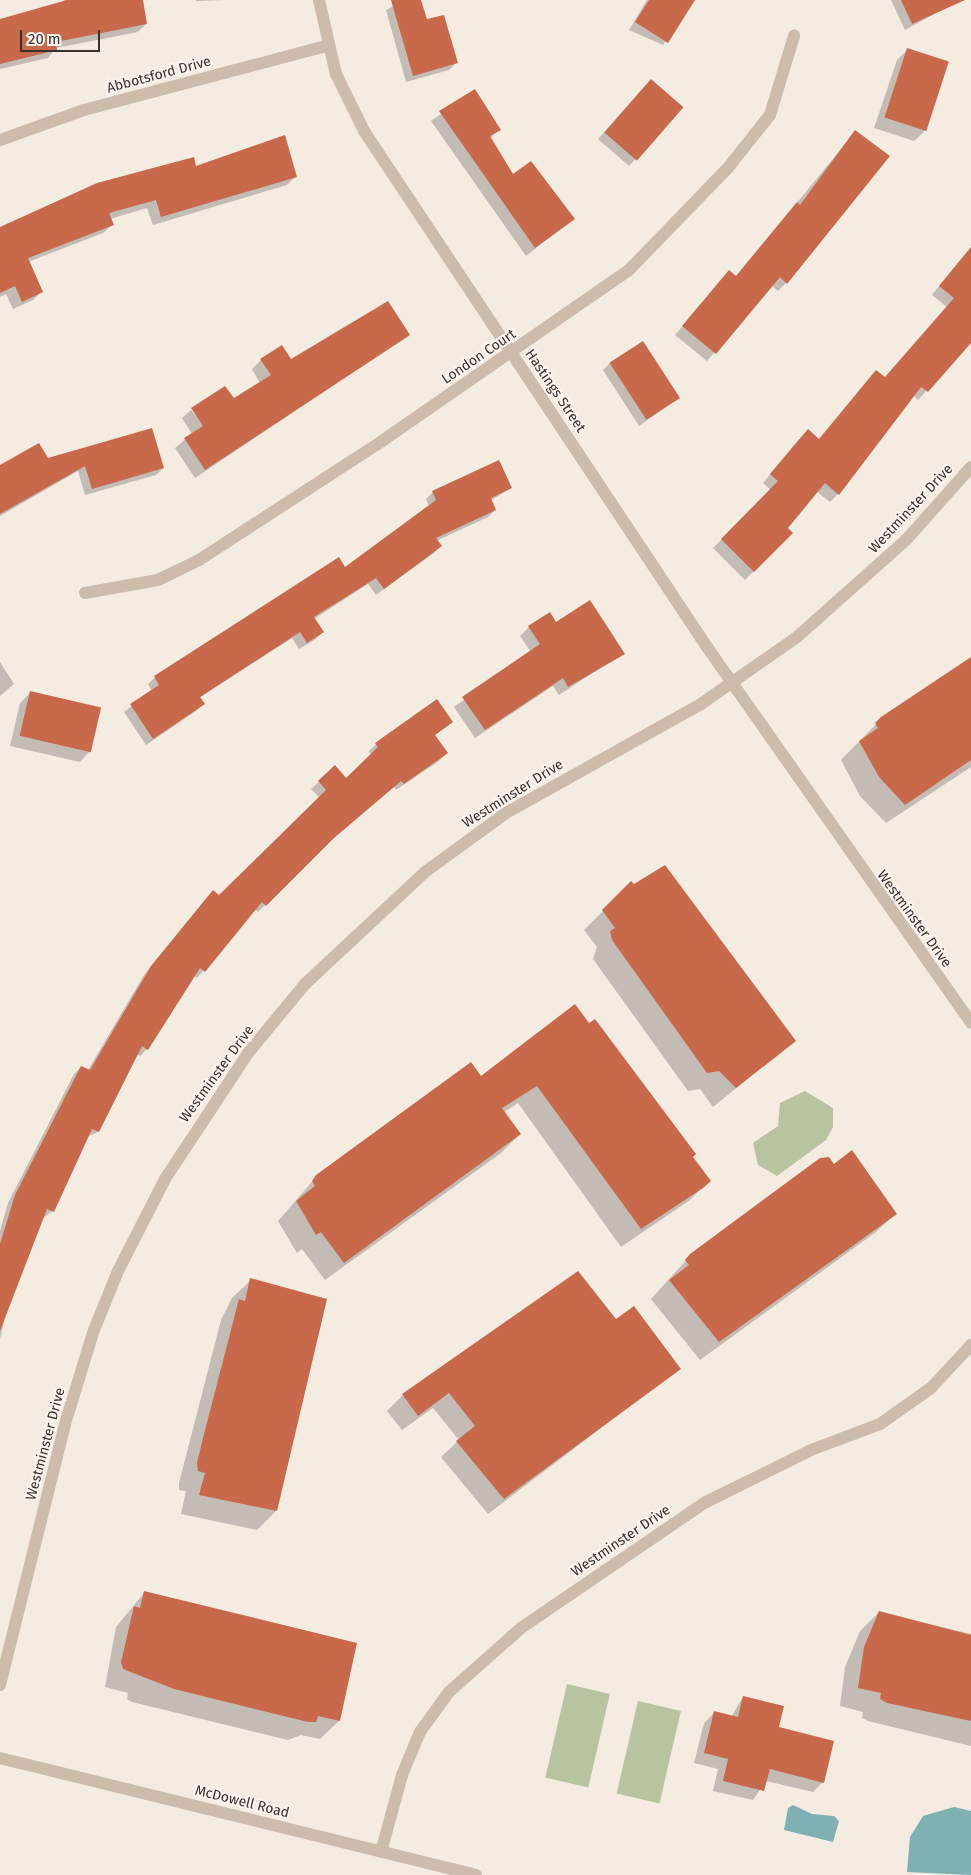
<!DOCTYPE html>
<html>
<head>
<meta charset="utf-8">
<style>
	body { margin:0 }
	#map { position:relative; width:971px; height:1875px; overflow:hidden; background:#f4ebe1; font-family:"Fira Sans",sans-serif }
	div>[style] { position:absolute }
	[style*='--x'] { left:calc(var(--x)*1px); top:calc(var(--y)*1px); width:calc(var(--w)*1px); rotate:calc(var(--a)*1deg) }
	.green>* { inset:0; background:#b8c4a0; transform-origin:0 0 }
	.water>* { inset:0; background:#7fb0b2 }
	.shadow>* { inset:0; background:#0003 }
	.building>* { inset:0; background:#c8694b; transform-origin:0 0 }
	.minor>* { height:12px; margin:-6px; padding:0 6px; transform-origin:6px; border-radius:6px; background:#cdbbac }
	span { translate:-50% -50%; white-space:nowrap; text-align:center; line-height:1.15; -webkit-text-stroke:4px #fbf5ee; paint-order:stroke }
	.street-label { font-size:14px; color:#3b302b }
	.scale { position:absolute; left:20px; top:30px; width:80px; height:22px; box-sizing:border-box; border:2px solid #3b302b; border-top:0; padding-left:6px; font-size:15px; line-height:18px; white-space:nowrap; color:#3b302b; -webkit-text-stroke:4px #fbf5ee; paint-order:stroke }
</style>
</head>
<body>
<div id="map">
	<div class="green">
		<i style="clip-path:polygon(805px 1091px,833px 1108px,833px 1127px,826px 1140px,777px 1176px,758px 1165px,753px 1143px,778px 1126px,780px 1103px)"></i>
		<i style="left:567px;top:1684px;width:44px;height:96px;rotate:13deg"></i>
		<i style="left:638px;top:1701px;width:44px;height:95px;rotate:13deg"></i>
	</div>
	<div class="water">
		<i style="clip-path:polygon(793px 1805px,812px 1814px,834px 1816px,839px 1821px,833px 1842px,784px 1830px,788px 1808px)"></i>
		<i style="clip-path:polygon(954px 1807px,971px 1811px,971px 1875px,907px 1872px,910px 1837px,923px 1816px)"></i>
	</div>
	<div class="shadow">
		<i style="clip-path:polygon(65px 0,141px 0,146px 24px,138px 32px,56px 48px,48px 58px,0 69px,0 20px,59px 5px)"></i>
		<i style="clip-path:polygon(196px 0,225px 0,196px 1px)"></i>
		<i style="clip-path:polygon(404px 0,420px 0,426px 21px,456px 63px,449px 70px,406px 82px,386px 10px)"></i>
		<i style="clip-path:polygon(647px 0,693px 0,663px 45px,629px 30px)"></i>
		<i style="clip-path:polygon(891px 0,947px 0,949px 6px,905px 30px)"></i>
		<i style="clip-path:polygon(907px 50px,925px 131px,914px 141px,874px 128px,897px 60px)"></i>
		<i style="clip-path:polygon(644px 87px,682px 108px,629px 166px,598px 139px)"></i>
		<i style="clip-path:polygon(475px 90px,499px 129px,490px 139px,513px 176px,573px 219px,526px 256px,431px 121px)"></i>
		<i style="clip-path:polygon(855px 132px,786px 283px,778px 291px,771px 285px,707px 361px,675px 335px,729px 271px,736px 277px)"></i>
		<i style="clip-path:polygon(195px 167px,295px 177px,287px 185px,153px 225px,147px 208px,110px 219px,112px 225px,103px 233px,28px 262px,42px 291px,33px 300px,13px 309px,6px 294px,0 297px,0 228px)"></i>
		<i style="clip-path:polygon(971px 247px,971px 341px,918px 400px,913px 395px,838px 494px,830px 502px,817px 492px,786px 528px,792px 533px,745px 580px,713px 548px,771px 490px,763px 483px,799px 439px,819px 440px,868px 380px,876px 371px,885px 378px,947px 307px,932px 295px)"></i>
		<i style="clip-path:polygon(409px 335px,195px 478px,175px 448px,192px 434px,182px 418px,191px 410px,207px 430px,192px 409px,225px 387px,233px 400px,260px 383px,252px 369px,261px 360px,291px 361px)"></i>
		<i style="clip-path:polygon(610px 363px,678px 398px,639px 426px,603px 370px)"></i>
		<i style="clip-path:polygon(47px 459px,163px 468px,156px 475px,85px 495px,78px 471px,0 516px,0 467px)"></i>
		<i style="clip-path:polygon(511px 488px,490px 501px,495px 510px,488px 517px,436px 541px,440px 546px,434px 553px,376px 595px,368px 584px,314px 619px,322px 632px,316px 639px,299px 649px,292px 638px,199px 698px,203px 704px,196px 711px,146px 745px,124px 712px,152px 691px,148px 684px,155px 677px,338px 559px,345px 568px,429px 506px,426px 499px,433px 492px)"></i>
		<i style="clip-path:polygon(556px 624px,623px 653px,559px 695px,553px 686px,475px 738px,454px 707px,531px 652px,520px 636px,529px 627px)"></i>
		<i style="clip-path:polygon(971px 659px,971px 767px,886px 823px,860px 796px,841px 760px,882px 718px)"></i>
		<i style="clip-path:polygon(0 662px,14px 684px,0 696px)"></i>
		<i style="clip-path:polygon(30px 693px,90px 751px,80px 762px,10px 746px,20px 703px)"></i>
		<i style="clip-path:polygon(452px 722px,434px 736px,447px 753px,439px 761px,396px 790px,394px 787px,326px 844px,258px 912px,255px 909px,197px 978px,193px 975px,147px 1049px,140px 1056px,136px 1054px,98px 1132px,87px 1137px,53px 1211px,43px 1218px,8px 1304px,0 1339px,0 1231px,8px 1203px,74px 1074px,81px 1067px,88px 1070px,144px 975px,206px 899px,213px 891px,219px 897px,320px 798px,311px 789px,319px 782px,346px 779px,371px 755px,369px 751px,376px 744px)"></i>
		<i style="clip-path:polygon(631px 883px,794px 1041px,713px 1107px,700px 1089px,688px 1091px,593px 959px,597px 947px,584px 930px)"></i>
		<i style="clip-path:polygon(575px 1006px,709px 1181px,690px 1200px,621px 1247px,518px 1103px,504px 1112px,520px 1134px,501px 1153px,325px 1280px,302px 1249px,297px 1253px,278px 1221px,317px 1176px,481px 1077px)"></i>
		<i style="clip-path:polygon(834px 1166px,895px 1214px,876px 1232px,700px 1360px,651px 1299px,691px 1255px)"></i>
		<i style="clip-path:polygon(251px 1280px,326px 1300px,276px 1511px,257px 1530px,181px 1514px,186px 1491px,179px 1490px,179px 1483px,221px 1320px,232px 1298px)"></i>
		<i style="clip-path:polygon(680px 1368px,488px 1514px,441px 1457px,459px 1440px,433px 1408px,402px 1430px,387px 1411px,403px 1395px)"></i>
		<i style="clip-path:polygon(144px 1593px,339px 1721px,320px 1739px,301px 1735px,288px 1740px,132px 1702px,127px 1699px,128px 1693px,105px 1687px,116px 1627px)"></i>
		<i style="clip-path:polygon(879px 1612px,971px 1634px,971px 1746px,868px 1721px,862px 1718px,863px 1712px,840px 1706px,845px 1667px,860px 1631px)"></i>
		<i style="clip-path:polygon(743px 1697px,778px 1728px,823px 1782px,813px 1792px,766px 1781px,753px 1800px,713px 1791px,718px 1769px,694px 1763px,704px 1723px,714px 1713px,731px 1717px)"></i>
	</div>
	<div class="building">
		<i style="clip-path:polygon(67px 0,143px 0,147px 24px,56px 42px,57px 50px,0 64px,0 19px)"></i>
		<i style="clip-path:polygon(391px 0,421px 0,427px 19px,444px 15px,458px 63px,413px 76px)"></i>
		<i style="clip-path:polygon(649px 0,695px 0,668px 43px,635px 22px)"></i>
		<i style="clip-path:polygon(901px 0,965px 0,912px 24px)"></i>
		<i style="left:907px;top:48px;width:44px;height:73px;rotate:18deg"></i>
		<i style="left:651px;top:79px;width:43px;height:71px;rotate:41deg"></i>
		<i style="clip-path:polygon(475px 89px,501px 130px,490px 136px,513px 174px,531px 161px,575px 219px,535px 248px,439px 111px)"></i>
		<i style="clip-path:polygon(855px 130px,890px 156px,787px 284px,780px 277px,716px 354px,682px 326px,729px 270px,736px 276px,797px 202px,800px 205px)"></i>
		<i style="clip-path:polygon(285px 135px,297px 177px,161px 217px,156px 200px,109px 213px,114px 225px,28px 258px,43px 292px,22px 302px,15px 286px,0 293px,0 227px,97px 183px,194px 157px,196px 166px)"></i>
		<i style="clip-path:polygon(971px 247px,971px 343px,928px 392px,921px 387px,839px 495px,825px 483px,788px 528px,793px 533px,754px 572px,721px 539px,778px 481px,770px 474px,808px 429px,819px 439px,876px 370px,885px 377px,954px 298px,939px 286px)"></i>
		<i style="clip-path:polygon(388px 301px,410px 335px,205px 470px,184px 438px,203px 426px,191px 408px,225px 386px,234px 398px,271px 375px,260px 359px,282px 345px,291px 359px)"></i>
		<i style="left:643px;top:341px;width:68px;height:40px;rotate:57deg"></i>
		<i style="clip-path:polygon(152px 428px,164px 468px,92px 489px,85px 466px,0 514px,0 465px,39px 443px,48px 458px)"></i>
		<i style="clip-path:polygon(499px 460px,512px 488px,491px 498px,496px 510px,436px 538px,442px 546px,384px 589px,376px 578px,314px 617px,324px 632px,307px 643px,300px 632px,200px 697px,205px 704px,153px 739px,130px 704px,159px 685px,154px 676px,339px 557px,345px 567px,436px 500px,432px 491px)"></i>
		<i style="clip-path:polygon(590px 600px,625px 654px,568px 687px,563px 678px,485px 730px,462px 697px,540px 644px,528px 626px,550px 612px,556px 622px)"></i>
		<i style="clip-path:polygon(971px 657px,971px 760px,905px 805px,879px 777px,859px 741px,878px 728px,875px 723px,881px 717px)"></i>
		<i style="left:30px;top:691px;width:73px;height:46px;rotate:13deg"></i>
		<i style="clip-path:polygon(437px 699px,453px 722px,435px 735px,448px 753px,404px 784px,401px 781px,334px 838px,266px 906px,262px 902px,205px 972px,200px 968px,148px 1050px,142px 1046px,99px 1132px,92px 1129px,54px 1212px,47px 1209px,0 1331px,0 1244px,15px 1195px,81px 1066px,90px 1070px,151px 966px,213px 890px,219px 895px,326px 790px,318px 781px,335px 765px,346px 778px,378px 747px,375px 743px)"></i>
		<i style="clip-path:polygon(665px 865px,796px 1041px,736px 1088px,719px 1071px,707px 1073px,612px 940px,610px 931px,615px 928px,602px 910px,631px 881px,634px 884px)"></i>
		<i style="clip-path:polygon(575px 1004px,589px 1023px,595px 1019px,696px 1154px,693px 1157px,711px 1181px,703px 1188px,641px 1229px,537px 1086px,502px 1108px,521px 1134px,344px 1263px,321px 1232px,316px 1235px,296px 1201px,315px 1186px,312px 1181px,316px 1175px,471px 1062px,481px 1076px)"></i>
		<i style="clip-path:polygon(852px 1150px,897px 1214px,719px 1342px,669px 1280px,689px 1265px,685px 1260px,690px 1254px,820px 1158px,829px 1157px,834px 1164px)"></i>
		<i style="clip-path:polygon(578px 1271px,616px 1319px,634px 1306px,681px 1369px,504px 1499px,456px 1441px,475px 1426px,449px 1393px,418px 1416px,402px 1394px)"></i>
		<i style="clip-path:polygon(250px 1278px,327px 1299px,277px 1511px,199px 1495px,205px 1473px,198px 1471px,197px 1463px,203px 1438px,239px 1299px,245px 1301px)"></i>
		<i style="clip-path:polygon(144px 1591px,357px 1643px,340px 1721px,318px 1716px,316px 1722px,308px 1722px,174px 1689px,123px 1669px,121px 1662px,134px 1606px,140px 1608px)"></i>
		<i style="clip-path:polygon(879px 1611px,971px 1635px,971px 1721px,887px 1703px,880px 1699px,881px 1693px,858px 1688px,864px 1647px)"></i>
		<i style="clip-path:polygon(743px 1696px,784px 1706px,779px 1727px,834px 1741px,824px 1783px,770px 1769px,764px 1791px,723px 1781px,728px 1759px,704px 1753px,714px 1711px,738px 1717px)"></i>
	</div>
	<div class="minor">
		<i style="--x:319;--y:0;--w:76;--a:77.1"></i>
		<i style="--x:336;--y:74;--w:64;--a:63.8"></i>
		<i style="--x:364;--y:131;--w:620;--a:56.39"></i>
		<i style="--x:707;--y:647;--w:459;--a:54.9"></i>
		<i style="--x:0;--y:140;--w:89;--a:-19.7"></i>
		<i style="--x:84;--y:110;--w:251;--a:-14.8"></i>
		<i style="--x:85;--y:593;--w:74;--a:-10.1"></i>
		<i style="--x:158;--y:580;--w:46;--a:-26"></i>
		<i style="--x:199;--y:560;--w:218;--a:-33"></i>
		<i style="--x:382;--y:441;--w:300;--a:-34.7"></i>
		<i style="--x:629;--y:270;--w:141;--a:-45.9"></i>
		<i style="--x:727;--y:169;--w:69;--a:-51.5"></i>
		<i style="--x:770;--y:115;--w:83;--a:-73.1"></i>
		<i style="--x:0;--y:1685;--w:269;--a:-76"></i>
		<i style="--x:65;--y:1424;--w:98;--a:-72.9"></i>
		<i style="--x:94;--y:1330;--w:64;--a:-67.9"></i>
		<i style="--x:118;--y:1271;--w:103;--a:-62.9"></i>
		<i style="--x:165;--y:1179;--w:151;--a:-56.6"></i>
		<i style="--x:248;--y:1053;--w:89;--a:-50.4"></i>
		<i style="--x:305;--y:984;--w:164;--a:-43"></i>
		<i style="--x:425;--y:872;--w:100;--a:-36.1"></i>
		<i style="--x:506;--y:813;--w:223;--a:-29.2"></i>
		<i style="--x:701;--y:704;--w:117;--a:-34.9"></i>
		<i style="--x:797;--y:637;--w:147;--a:-41.7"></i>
		<i style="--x:907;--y:539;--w:96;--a:-48.4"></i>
		<i style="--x:0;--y:1758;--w:490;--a:13.8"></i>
		<i style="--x:381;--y:1852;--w:80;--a:-74.7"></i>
		<i style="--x:402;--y:1775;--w:47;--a:-67.3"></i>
		<i style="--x:420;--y:1732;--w:49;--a:-54.1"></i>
		<i style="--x:449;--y:1692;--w:96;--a:-41.6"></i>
		<i style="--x:521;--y:1628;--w:224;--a:-34.3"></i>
		<i style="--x:706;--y:1502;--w:117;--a:-26.3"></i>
		<i style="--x:811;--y:1450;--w:74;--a:-20.6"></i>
		<i style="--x:880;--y:1424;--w:62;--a:-35.2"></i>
		<i style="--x:931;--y:1388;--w:59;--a:-47.1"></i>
	</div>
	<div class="street-label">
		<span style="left:159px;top:75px;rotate:-15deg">Abbotsford Drive</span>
		<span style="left:479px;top:357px;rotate:-34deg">London Court</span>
		<span style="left:555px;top:391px;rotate:56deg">Hastings Street</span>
		<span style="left:911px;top:509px;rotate:-47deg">Westminster Drive</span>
		<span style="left:513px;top:794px;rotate:-32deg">Westminster Drive</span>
		<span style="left:914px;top:919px;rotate:54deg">Westminster Drive</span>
		<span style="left:217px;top:1074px;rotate:-54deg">Westminster Drive</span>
		<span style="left:46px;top:1444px;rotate:-75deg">Westminster Drive</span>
		<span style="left:621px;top:1541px;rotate:-34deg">Westminster Drive</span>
		<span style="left:242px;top:1802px;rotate:14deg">McDowell Road</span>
	</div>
	<div class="scale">20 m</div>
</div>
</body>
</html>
